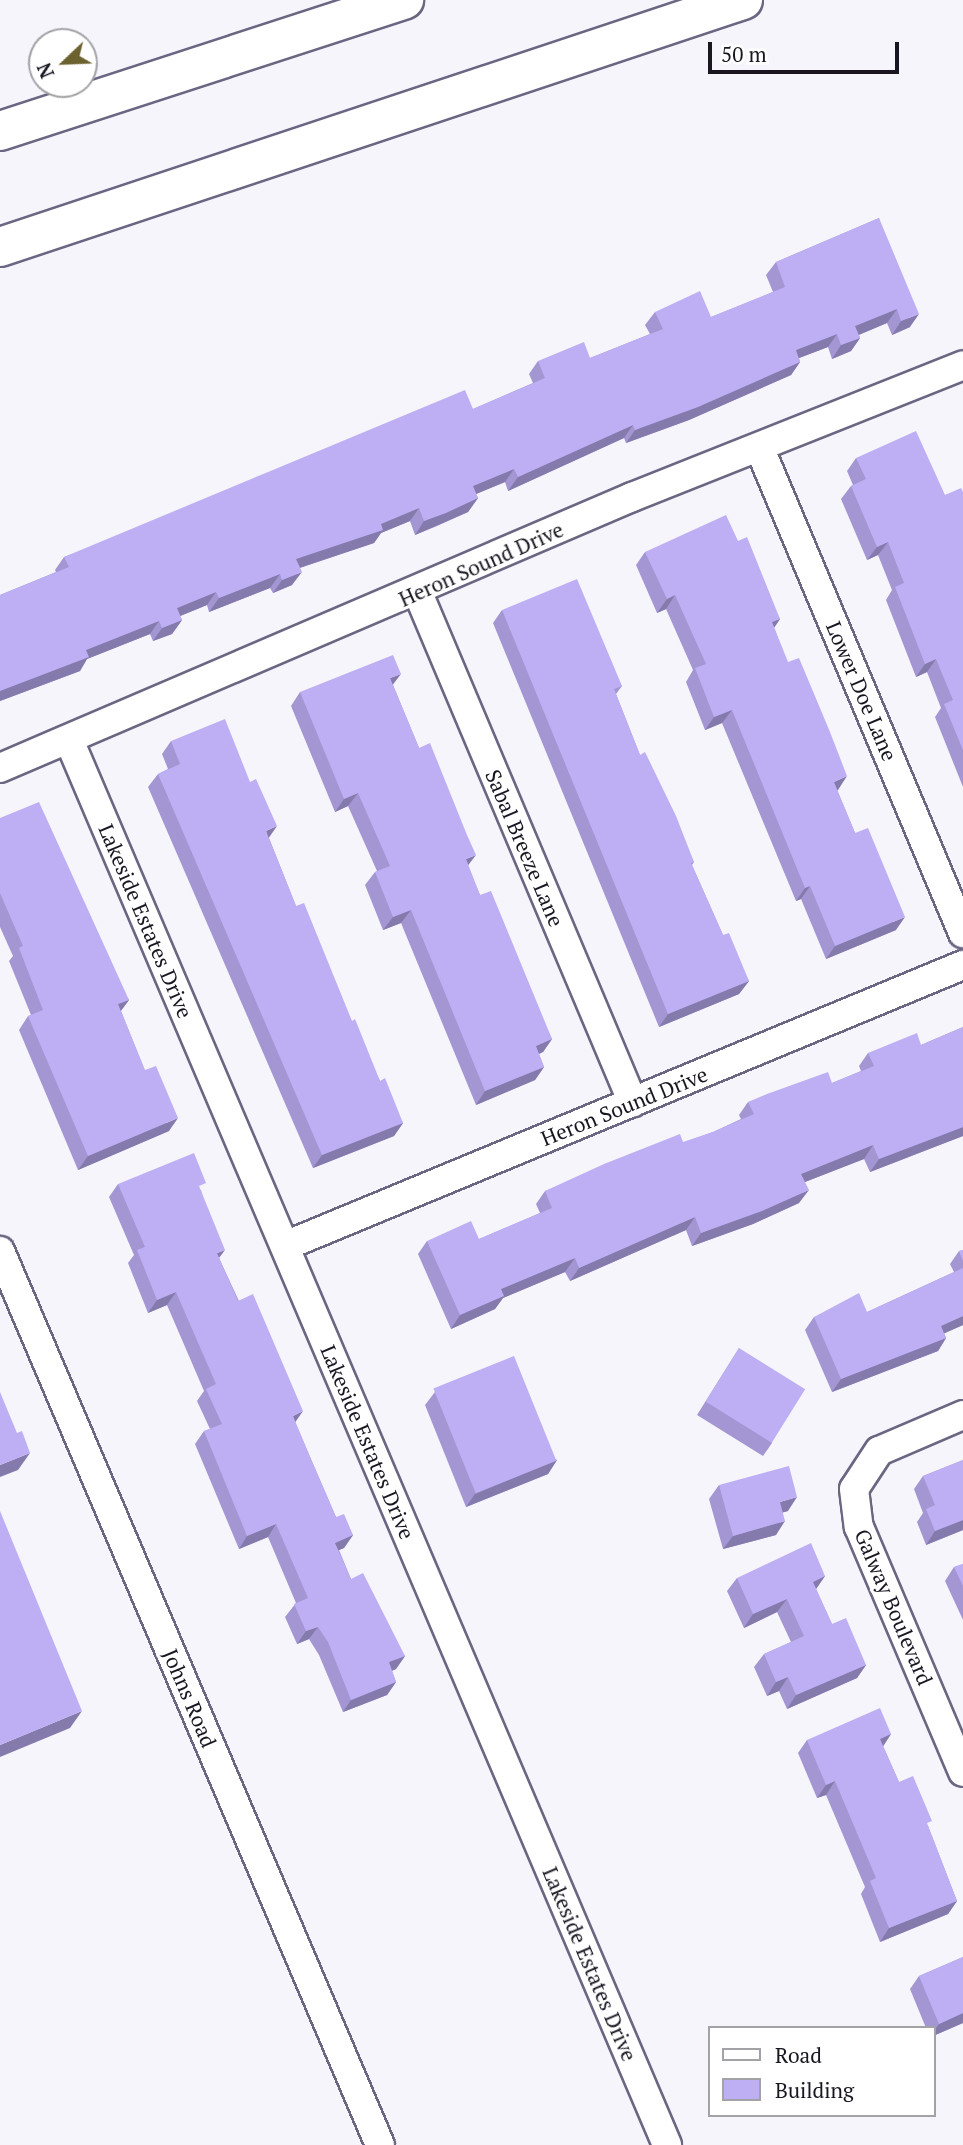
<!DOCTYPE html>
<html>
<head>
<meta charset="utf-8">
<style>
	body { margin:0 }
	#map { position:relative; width:963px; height:2145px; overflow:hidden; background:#f6f5fc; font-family:"PT Serif",serif }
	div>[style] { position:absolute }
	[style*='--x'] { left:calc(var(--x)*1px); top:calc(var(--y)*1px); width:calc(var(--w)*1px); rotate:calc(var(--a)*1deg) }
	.roads { filter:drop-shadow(2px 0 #6b6682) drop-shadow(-2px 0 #6b6682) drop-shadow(0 2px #6b6682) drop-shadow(0 -2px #6b6682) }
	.street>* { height:28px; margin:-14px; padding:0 14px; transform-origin:14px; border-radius:14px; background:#fff }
	.highway>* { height:38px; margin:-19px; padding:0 19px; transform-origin:19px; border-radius:19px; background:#fff }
	.wall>* { inset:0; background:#a396d3 }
	.shaded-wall>* { inset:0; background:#857aac }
	.building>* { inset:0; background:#beaff5; transform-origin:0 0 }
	span { translate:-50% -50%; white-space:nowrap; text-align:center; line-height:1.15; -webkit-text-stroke:6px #fff; paint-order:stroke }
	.street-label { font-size:21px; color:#191621 }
	.legend { position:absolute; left:708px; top:2026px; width:228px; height:91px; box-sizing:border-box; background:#fff; border:2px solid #a3a2a6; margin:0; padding:9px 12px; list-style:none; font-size:21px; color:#191621 }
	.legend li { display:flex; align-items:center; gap:14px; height:35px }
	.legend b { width:35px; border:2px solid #a3a2a6 }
	.north { position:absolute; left:28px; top:28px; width:70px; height:70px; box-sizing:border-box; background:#fff; border:2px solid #a3a2a6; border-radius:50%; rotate:247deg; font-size:19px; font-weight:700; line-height:28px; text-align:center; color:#191621 }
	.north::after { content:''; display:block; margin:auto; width:24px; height:32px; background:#6c622f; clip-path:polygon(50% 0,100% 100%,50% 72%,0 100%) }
	.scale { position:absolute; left:708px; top:42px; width:191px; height:32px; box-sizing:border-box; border:4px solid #191621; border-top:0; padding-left:9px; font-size:21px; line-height:24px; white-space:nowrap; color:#191621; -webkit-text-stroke:5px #fff; paint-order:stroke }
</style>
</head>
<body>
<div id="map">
	<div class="roads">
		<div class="street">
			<i style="--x:760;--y:449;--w:525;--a:67.25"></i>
			<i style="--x:418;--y:593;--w:553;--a:67.14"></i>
			<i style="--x:69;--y:740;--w:1527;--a:66.94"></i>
			<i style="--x:0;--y:768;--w:688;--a:-23.21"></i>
			<i style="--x:632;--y:497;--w:356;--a:-21.7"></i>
			<i style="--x:285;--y:1246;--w:734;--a:-22.51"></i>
			<i style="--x:0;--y:1251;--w:971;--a:66.97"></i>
			<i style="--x:963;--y:1415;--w:91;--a:156.8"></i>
			<i style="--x:879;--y:1451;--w:45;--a:123.3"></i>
			<i style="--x:854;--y:1489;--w:38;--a:83"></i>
			<i style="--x:859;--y:1527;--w:266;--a:67"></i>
		</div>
		<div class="highway">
			<i style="--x:0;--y:131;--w:425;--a:-18"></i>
			<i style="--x:0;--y:247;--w:783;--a:-18.39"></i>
		</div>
	</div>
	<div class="wall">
		<i style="clip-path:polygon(879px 218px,910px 327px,892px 335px,887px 323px,859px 335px,860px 338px,851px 351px,832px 359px,828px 347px,799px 358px,800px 362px,791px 375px,689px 420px,626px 443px,624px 438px,508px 491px,505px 482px,476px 494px,478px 498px,468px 512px,437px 526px,415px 535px,410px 521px,381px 533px,374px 543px,300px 568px,292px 585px,273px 593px,270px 588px,209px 612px,207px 605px,180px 616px,182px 620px,172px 634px,153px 641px,150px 634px,87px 659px,80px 671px,0 701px,0 595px,56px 572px,55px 570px,64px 557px,473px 409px,533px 383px,529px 374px,538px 361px,590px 358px,650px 334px,645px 325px,655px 312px,711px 317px,773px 292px,766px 275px,776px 262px)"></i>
		<i style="clip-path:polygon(856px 458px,945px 495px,963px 492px,963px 787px,935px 717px,941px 708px,927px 672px,916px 677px,886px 600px,892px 590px,878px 555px,867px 560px,841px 499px,851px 486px,853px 485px,847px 471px)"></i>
		<i style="clip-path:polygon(738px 541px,780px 619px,774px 628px,837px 790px,896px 930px,826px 959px,801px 899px,796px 901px,722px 723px,705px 730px,686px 682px,693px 670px,666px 609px,657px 613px,636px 565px,645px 552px)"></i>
		<i style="clip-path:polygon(502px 610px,622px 686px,616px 694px,640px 755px,694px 862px,692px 865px,723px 935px,749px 981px,739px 994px,659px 1027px,493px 623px)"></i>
		<i style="clip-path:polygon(393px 685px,480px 895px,552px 1039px,543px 1052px,539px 1054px,544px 1067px,535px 1080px,476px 1105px,401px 923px,383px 930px,365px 885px,375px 872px,377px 871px,348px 806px,335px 812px,291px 706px,300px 692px)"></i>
		<i style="clip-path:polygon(171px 741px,269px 838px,296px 906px,380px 1081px,403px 1123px,394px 1136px,313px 1168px,148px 787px,158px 774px,168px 769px,162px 754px)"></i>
		<i style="clip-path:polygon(0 818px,129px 1000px,121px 1011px,169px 1131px,78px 1170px,19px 1030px,28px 1016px,31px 1015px,9px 961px,13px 956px,0 927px)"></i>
		<i style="clip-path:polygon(963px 1027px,963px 1136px,870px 1172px,864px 1159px,805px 1182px,799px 1203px,753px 1224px,692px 1246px,686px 1230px,570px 1281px,565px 1272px,503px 1298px,495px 1309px,451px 1329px,418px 1254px,427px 1241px,479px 1239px,540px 1213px,536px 1204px,545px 1191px,713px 1132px,741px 1119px,739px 1115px,748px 1102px,832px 1083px,861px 1071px,859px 1066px,868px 1053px,921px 1045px)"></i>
		<i style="clip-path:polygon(118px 1184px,201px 1190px,219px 1258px,295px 1422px,336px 1517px,353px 1535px,344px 1548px,339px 1550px,351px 1579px,405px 1656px,396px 1669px,392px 1671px,396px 1682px,387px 1695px,343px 1712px,319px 1655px,309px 1639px,297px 1644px,285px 1617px,296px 1603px,268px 1537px,239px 1549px,195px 1444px,204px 1431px,210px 1429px,197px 1401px,204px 1391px,167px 1305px,148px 1313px,128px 1263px,134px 1255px,109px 1197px)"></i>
		<i style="clip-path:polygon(963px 1250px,963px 1325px,944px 1333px,946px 1338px,938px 1351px,832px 1392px,805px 1330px,814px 1317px,867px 1312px,954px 1272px,950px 1264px,959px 1251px)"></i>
		<i style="clip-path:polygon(739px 1348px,772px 1443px,763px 1456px,697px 1415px)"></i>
		<i style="clip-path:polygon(435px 1392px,557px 1460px,548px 1474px,466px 1507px,425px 1405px)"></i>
		<i style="clip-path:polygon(963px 1460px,963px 1530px,926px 1545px,917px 1522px,923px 1513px,914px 1489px,923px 1476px)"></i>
		<i style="clip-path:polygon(719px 1485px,788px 1511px,783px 1512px,776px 1535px,723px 1549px,709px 1499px)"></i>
		<i style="clip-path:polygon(963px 1564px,963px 1620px,945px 1581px,954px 1567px)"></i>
		<i style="clip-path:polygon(825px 1576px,816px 1589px,832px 1624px,866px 1665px,857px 1678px,787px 1709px,779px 1691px,767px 1696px,754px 1667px,764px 1654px,791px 1642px,777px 1612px,744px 1628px,727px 1591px,737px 1578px)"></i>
		<i style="clip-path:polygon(891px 1734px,883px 1746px,899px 1782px,928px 1826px,957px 1901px,948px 1914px,880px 1942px,861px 1894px,865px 1887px,826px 1795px,817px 1798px,798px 1753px,807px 1740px)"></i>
		<i style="clip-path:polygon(963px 1957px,963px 2023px,933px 2036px,933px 2028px,926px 2028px,910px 1989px,919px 1976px)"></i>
	</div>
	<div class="shaded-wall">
		<i style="clip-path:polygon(897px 309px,887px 323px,846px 340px,855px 326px)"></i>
		<i style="clip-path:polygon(919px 314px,910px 327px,892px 335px,901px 321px)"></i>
		<i style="clip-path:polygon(837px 334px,828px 347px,786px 363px,796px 350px)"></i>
		<i style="clip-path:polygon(860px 338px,851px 351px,832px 359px,841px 345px)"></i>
		<i style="clip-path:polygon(800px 362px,791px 375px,689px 420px,626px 443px,635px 430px)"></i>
		<i style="clip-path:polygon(633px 425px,624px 438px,508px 491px,518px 477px)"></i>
		<i style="clip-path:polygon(514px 469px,505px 482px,464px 499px,473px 486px)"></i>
		<i style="clip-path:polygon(478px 498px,468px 512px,415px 535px,424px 521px)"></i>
		<i style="clip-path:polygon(419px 508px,410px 521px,381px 533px,374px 543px,287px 572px,296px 559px)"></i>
		<i style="clip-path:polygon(888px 542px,878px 555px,867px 560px,877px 547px)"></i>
		<i style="clip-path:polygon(302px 572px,292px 585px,273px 593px,282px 580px)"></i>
		<i style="clip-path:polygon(280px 574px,270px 588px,209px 612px,219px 598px)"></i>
		<i style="clip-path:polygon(216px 592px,207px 605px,168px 621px,177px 608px)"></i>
		<i style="clip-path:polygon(675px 595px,666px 609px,657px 613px,667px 599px)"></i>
		<i style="clip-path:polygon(780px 619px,771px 632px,772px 622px)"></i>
		<i style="clip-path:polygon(182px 620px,172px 634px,153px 641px,162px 628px)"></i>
		<i style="clip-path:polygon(159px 621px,150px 634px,87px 659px,80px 671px,0 701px,0 691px,86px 650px)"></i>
		<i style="clip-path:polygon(936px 659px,927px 672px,916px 677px,925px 664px)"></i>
		<i style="clip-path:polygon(401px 674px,391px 687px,390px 678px)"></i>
		<i style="clip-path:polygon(732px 710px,722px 723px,705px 730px,714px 717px)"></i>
		<i style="clip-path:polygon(847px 776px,838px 790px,824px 795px,834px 782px)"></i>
		<i style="clip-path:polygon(358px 793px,348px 806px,335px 812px,344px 799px)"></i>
		<i style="clip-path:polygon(277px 826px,268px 839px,266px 831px)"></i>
		<i style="clip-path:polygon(476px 855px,466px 868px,466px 859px)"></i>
		<i style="clip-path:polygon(810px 886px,801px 899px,796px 901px,805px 888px)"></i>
		<i style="clip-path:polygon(411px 910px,401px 923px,383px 930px,393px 917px)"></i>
		<i style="clip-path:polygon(905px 917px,896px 930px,826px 959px,835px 946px)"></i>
		<i style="clip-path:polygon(749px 981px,739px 994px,659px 1027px,668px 1014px)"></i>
		<i style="clip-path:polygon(129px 1000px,119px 1013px,118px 1004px)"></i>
		<i style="clip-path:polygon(552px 1039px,543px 1052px,526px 1059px,536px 1046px)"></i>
		<i style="clip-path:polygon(544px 1067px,535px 1080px,476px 1105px,485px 1091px)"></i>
		<i style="clip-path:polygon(178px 1118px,169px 1131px,78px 1170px,88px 1156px)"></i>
		<i style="clip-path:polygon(403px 1123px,394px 1136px,313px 1168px,322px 1155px)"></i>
		<i style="clip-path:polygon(963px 1127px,963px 1136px,870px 1172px,879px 1159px)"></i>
		<i style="clip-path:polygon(873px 1145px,864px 1159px,792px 1187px,801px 1174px)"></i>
		<i style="clip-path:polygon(809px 1190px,799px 1203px,753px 1224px,692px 1246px,701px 1233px)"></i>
		<i style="clip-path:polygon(695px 1217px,686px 1230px,570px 1281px,579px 1268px)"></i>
		<i style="clip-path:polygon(225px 1250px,216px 1262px,217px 1253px)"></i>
		<i style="clip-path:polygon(575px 1258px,565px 1272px,503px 1298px,495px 1309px,451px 1329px,460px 1315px,501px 1289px)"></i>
		<i style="clip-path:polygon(176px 1292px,167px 1305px,148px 1313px,157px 1300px)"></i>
		<i style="clip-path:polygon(963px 1316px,963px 1325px,932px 1339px,941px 1326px)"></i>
		<i style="clip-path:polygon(946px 1338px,938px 1351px,832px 1392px,841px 1379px)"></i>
		<i style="clip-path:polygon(303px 1411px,294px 1424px,293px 1416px)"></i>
		<i style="clip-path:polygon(30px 1453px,18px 1470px,0 1477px,0 1465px)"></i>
		<i style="clip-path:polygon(557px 1460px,548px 1474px,466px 1507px,475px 1494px)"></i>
		<i style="clip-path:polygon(797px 1497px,788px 1511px,771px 1516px,780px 1502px)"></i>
		<i style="clip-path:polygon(963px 1520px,963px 1530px,926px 1545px,935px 1531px)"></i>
		<i style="clip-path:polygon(785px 1521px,776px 1535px,723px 1549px,733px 1536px)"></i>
		<i style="clip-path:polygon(276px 1524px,268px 1537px,239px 1549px,247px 1536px)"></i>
		<i style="clip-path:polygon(353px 1535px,344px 1548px,327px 1555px,335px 1543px)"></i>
		<i style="clip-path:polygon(825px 1576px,816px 1589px,813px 1582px)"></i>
		<i style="clip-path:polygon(787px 1599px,777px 1612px,744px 1628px,753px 1614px)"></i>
		<i style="clip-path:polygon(318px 1627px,309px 1639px,297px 1644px,306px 1631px)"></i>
		<i style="clip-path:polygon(405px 1656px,396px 1669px,380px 1675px,389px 1662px)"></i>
		<i style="clip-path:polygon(866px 1665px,857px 1678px,787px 1709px,796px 1695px)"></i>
		<i style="clip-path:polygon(788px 1677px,779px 1691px,767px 1696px,776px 1682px)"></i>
		<i style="clip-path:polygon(396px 1682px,387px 1695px,343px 1712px,351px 1700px)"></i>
		<i style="clip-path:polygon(82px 1711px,70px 1728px,0 1757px,0 1745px)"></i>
		<i style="clip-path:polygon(891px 1734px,882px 1748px,880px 1739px)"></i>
		<i style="clip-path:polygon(835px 1781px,826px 1795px,817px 1798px,826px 1785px)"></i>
		<i style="clip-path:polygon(957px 1901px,948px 1914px,880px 1942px,889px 1928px)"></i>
		<i style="clip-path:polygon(963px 2013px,963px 2023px,933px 2036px,933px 2032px,939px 2024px)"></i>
	</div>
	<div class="building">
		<i style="clip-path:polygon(879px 218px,919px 314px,901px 321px,897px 309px,855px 326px,860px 338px,841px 345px,837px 334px,796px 350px,800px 362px,698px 407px,635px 430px,633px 425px,518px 477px,514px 469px,473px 486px,478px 498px,446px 513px,424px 521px,419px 508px,381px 524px,383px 530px,296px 559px,302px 572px,282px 580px,280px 574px,219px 598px,216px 592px,177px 608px,182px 620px,162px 628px,159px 621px,86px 650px,89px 657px,0 691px,0 595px,69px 567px,64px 557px,465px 390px,473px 409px,545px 378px,538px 361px,584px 342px,590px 358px,663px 329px,655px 312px,700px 291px,711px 317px,785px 287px,776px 262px)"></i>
		<i style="clip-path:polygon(916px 431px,945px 495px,961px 488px,963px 492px,963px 750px,944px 704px,953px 700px,936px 659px,925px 664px,895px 587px,904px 583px,888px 542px,877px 547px,851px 486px,866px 479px,856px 458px)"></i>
		<i style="clip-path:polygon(726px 515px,738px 541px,747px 537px,780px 619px,772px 622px,788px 662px,799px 658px,830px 732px,847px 776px,834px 782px,855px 833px,868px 828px,905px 917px,835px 946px,810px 886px,805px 888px,732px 710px,714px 717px,695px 668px,706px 664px,675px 595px,667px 599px,645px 552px)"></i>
		<i style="clip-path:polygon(577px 579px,622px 686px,614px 689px,640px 755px,645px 752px,676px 816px,694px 862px,691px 863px,723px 935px,729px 933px,749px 981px,668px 1014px,502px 610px)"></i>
		<i style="clip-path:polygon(393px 655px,401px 674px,390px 678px,419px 748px,430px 743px,467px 835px,476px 855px,466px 859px,480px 895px,491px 891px,552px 1039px,536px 1046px,544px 1067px,485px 1091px,411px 910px,393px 917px,375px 872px,390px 866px,358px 793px,344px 799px,300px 692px)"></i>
		<i style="clip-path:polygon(225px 719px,250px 782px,256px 779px,277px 826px,266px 831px,296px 906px,304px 903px,352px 1021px,355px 1019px,380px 1081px,385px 1078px,403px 1123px,322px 1155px,158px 774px,180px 764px,171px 741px)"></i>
		<i style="clip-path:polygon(39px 802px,129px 1000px,118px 1004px,145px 1070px,156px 1066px,178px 1118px,88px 1156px,28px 1016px,43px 1010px,19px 948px,23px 946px,0 893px,0 818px)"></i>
		<i style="clip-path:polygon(963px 1027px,963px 1127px,879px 1159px,873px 1145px,801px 1174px,809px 1190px,762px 1211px,701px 1233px,695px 1217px,579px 1268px,575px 1258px,501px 1289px,504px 1296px,460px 1315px,427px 1241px,471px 1221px,479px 1239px,552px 1208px,545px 1191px,604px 1164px,680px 1134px,683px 1142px,713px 1132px,754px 1114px,748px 1102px,767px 1094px,828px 1072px,832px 1083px,874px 1066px,868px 1053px,917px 1033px,921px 1045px)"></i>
		<i style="clip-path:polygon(194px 1153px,206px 1183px,199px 1186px,225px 1250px,217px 1253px,238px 1301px,253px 1294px,303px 1411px,293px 1416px,310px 1457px,336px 1517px,344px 1514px,353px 1535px,335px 1543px,351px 1579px,363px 1573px,405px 1656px,389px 1662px,396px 1682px,351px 1700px,328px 1642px,318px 1627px,306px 1631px,294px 1604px,308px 1598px,276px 1524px,247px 1536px,204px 1431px,222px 1424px,206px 1389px,216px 1384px,176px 1292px,157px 1300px,137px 1250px,145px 1247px,118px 1184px)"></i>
		<i style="clip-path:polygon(963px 1250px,963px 1261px,959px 1251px)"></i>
		<i style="clip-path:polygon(963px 1268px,963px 1316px,941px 1326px,946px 1338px,841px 1379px,814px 1317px,859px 1293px,867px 1312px)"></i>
		<i style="left:739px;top:1348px;width:78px;height:63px;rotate:32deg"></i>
		<i style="left:514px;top:1356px;width:113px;height:87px;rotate:68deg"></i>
		<i style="clip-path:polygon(0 1392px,17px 1433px,22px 1431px,30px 1453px,0 1465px)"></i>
		<i style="clip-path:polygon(963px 1460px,963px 1520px,935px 1531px,926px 1509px,935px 1505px,923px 1476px)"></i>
		<i style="clip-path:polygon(789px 1466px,797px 1497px,780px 1502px,785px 1521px,733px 1536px,719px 1485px)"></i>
		<i style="clip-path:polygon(0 1511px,82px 1711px,0 1745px)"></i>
		<i style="clip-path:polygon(811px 1543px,825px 1576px,813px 1582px,832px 1624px,846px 1618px,866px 1665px,796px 1695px,788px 1677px,776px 1682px,764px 1654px,804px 1636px,787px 1599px,753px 1614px,737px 1578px)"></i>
		<i style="clip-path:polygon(963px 1564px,963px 1586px,954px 1567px)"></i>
		<i style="clip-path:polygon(880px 1708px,891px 1734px,880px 1739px,899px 1782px,913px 1776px,932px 1821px,927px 1823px,957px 1901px,889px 1928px,870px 1881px,876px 1878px,835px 1781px,826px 1785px,807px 1740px)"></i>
		<i style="clip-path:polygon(963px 1957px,963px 2013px,939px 2024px,919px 1976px)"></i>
	</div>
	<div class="street-label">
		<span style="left:481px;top:564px;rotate:-24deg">Heron Sound Drive</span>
		<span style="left:862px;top:691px;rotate:67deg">Lower Doe Lane</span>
		<span style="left:525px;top:848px;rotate:67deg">Sabal Breeze Lane</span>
		<span style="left:146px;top:921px;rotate:67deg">Lakeside Estates Drive</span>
		<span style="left:624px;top:1106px;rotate:-22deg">Heron Sound Drive</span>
		<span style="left:368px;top:1442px;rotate:67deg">Lakeside Estates Drive</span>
		<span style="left:894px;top:1607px;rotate:67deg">Galway Boulevard</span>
		<span style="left:190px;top:1698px;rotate:67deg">Johns Road</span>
		<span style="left:590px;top:1964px;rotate:67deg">Lakeside Estates Drive</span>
	</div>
	<ul class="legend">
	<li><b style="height:9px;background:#fff"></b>Road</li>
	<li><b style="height:19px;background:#beaff5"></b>Building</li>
	</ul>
	<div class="north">N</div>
	<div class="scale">50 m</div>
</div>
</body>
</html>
